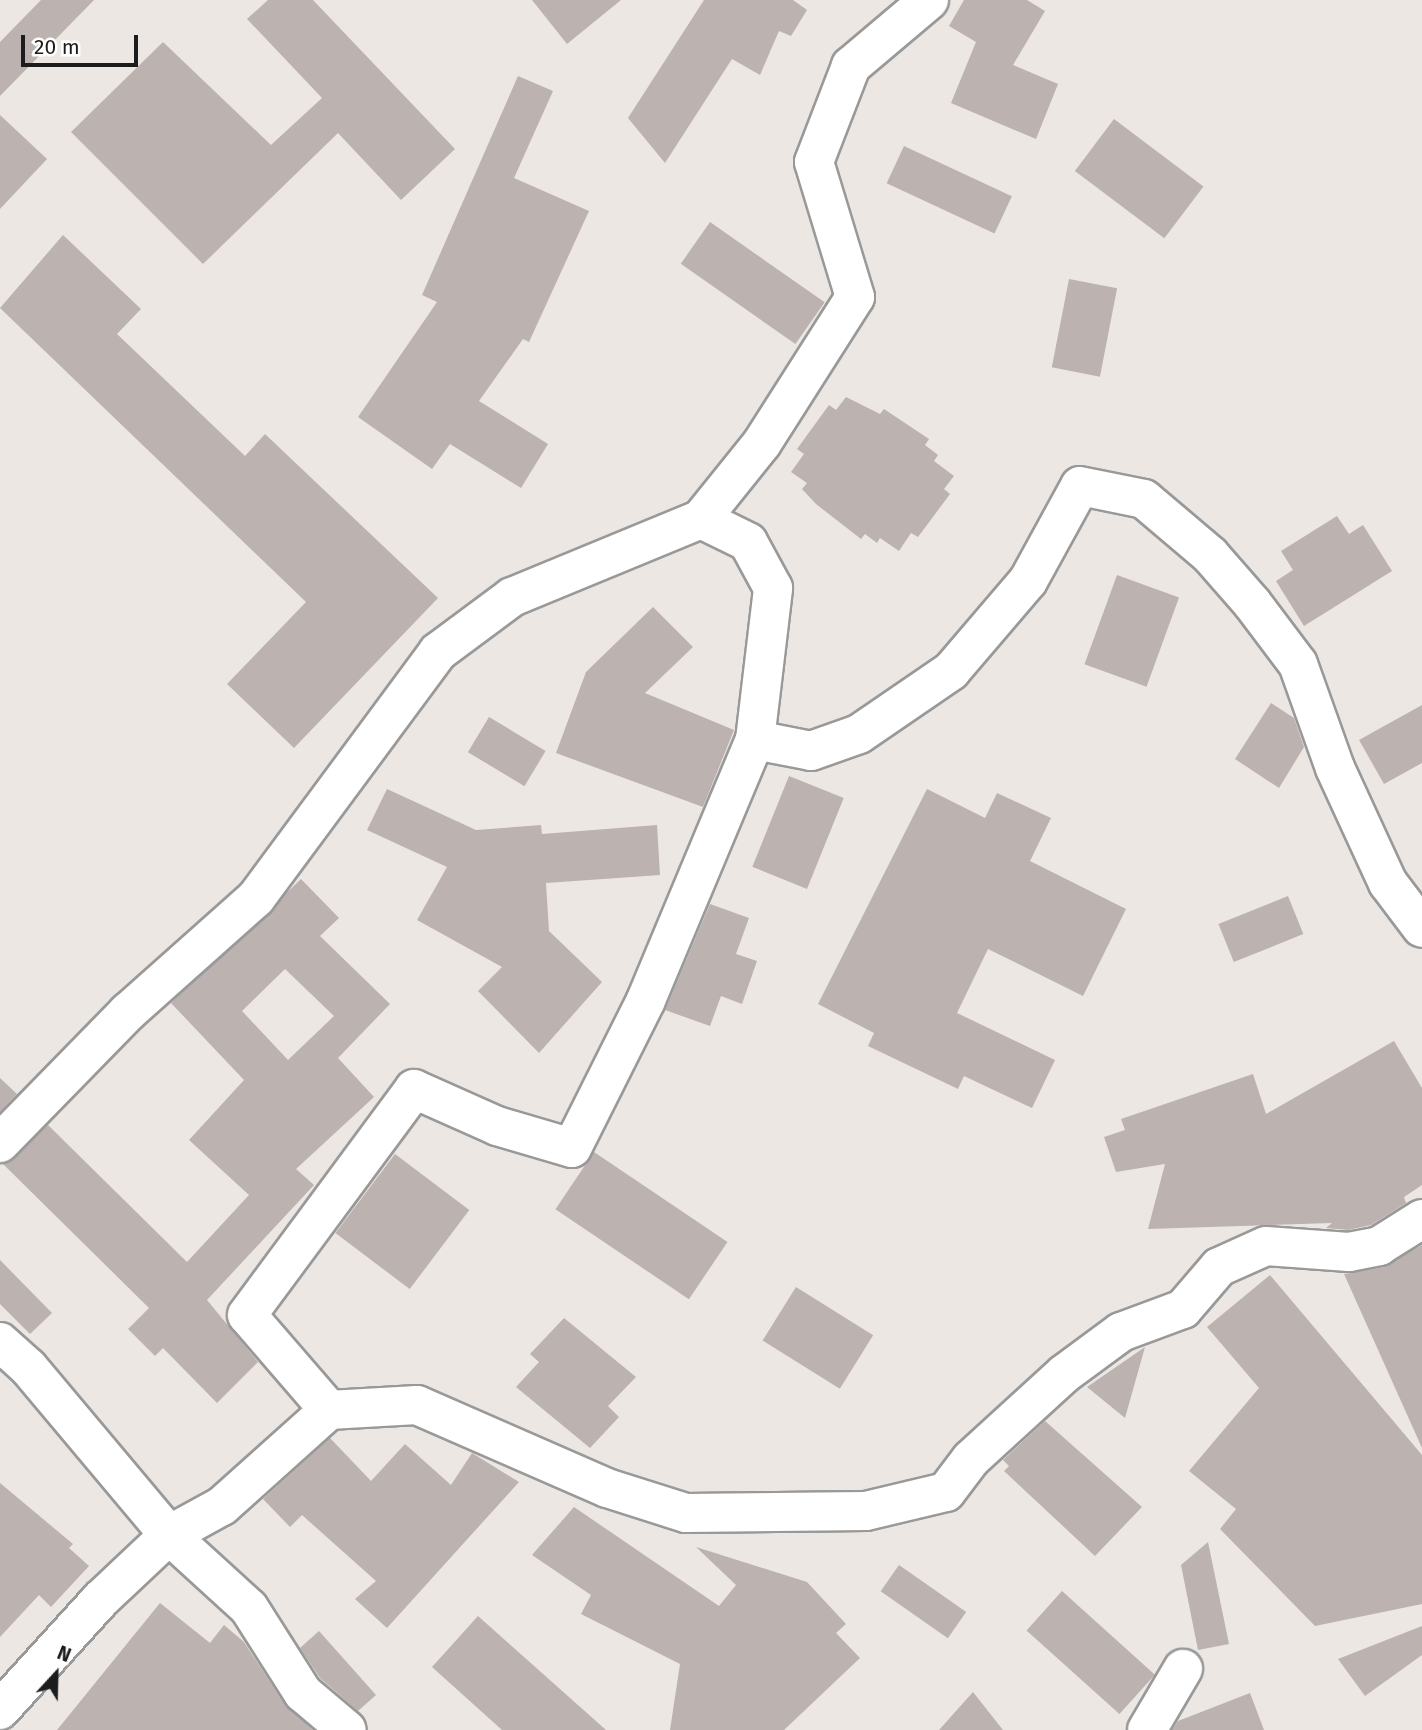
<!DOCTYPE html>
<html>
<head>
<meta charset="utf-8">
<style>
	body { margin:0 }
	#map { position:relative; width:1422px; height:1730px; overflow:hidden; background:#ece7e2; font-family:"Fira Sans",sans-serif }
	div>[style] { position:absolute }
	[style*='--x'] { left:calc(var(--x)*1px); top:calc(var(--y)*1px); width:calc(var(--w)*1px); rotate:calc(var(--a)*1deg) }
	.building>* { inset:0; background:#bcb2b0; transform-origin:0 0 }
	.roads { filter:drop-shadow(2px 0 #999) drop-shadow(-2px 0 #999) drop-shadow(0 2px #999) drop-shadow(0 -2px #999) }
	.minor>* { height:38px; margin:-19px; padding:0 19px; transform-origin:19px; border-radius:19px; background:#fff }
	.tertiary>* { height:38px; margin:-19px; padding:0 19px; transform-origin:19px; border-radius:19px; background:#fff }
	span { translate:-50% -50%; white-space:nowrap; text-align:center; line-height:1.15; -webkit-text-stroke:6px #fff; paint-order:stroke }
	.north { position:absolute; left:21px; top:1639px; width:70px; height:70px; -webkit-text-stroke:5px #fff; paint-order:stroke; rotate:22deg; font-size:19px; font-weight:700; line-height:28px; text-align:center; color:#1c1c1c }
	.north::after { content:''; display:block; margin:auto; width:24px; height:32px; background:#1c1c1c; clip-path:polygon(50% 0,100% 100%,50% 72%,0 100%) }
	.scale { position:absolute; left:21px; top:35px; width:117px; height:32px; box-sizing:border-box; border:4px solid #1c1c1c; border-top:0; padding-left:9px; font-size:21px; line-height:24px; white-space:nowrap; color:#1c1c1c; -webkit-text-stroke:5px #fff; paint-order:stroke }
</style>
</head>
<body>
<div id="map">
	<div class="building">
		<i style="clip-path:polygon(41px 0,94px 0,0 96px,0 42px)"></i>
		<i style="clip-path:polygon(268px 0,313px 0,455px 149px,401px 200px,338px 133px,203px 264px,71px 132px,163px 42px,271px 145px,322px 98px,247px 19px)"></i>
		<i style="clip-path:polygon(532px 0,621px 0,567px 44px)"></i>
		<i style="clip-path:polygon(704px 0,793px 0,807px 10px,791px 36px,779px 31px,760px 75px,732px 59px,665px 163px,628px 118px)"></i>
		<i style="clip-path:polygon(964px 0,1027px 0,1045px 11px,1013px 65px,1058px 84px,1036px 139px,951px 103px,976px 42px,949px 26px)"></i>
		<i style="clip-path:polygon(518px 76px,553px 91px,514px 178px,589px 211px,529px 342px,523px 339px,479px 401px,548px 444px,521px 488px,450px 444px,432px 469px,358px 417px,437px 302px,422px 295px)"></i>
		<i style="clip-path:polygon(0 115px,47px 159px,0 209px)"></i>
		<i style="left:1114px;top:119px;width:112px;height:65px;rotate:37deg"></i>
		<i style="left:904px;top:146px;width:119px;height:41px;rotate:25deg"></i>
		<i style="left:710px;top:222px;width:140px;height:51px;rotate:35deg"></i>
		<i style="clip-path:polygon(63px 235px,141px 309px,117px 334px,245px 456px,265px 434px,438px 598px,294px 748px,227px 684px,306px 602px,0 308px)"></i>
		<i style="left:1069px;top:279px;width:49px;height:90px;rotate:11deg"></i>
		<i style="clip-path:polygon(846px 397px,880px 414px,884px 409px,929px 439px,925px 445px,938px 455px,934px 461px,954px 476px,944px 489px,950px 494px,918px 537px,911px 533px,899px 551px,880px 538px,877px 543px,865px 534px,861px 539px,816px 504px,802px 489px,807px 483px,791px 472px,804px 454px,797px 449px,829px 405px,836px 410px)"></i>
		<i style="clip-path:polygon(1337px 516px,1349px 534px,1363px 525px,1392px 571px,1304px 626px,1276px 581px,1293px 570px,1281px 551px)"></i>
		<i style="left:1117px;top:575px;width:66px;height:95px;rotate:20deg"></i>
		<i style="clip-path:polygon(653px 607px,693px 647px,645px 693px,734px 730px,703px 807px,556px 753px,586px 672px)"></i>
		<i style="clip-path:polygon(1271px 703px,1294px 718px,1304px 747px,1279px 788px,1235px 759px)"></i>
		<i style="clip-path:polygon(1422px 705px,1422px 763px,1384px 784px,1359px 740px)"></i>
		<i style="left:489px;top:717px;width:66px;height:41px;rotate:31deg"></i>
		<i style="left:789px;top:776px;width:59px;height:98px;rotate:22deg"></i>
		<i style="clip-path:polygon(387px 789px,476px 830px,541px 825px,542px 834px,657px 825px,660px 875px,546px 883px,549px 931px,602px 982px,539px 1053px,478px 991px,502px 967px,417px 920px,447px 867px,367px 830px)"></i>
		<i style="clip-path:polygon(927px 789px,985px 818px,997px 793px,1051px 818px,1030px 861px,1126px 909px,1083px 996px,988px 949px,957px 1013px,1055px 1060px,1032px 1108px,964px 1076px,958px 1089px,868px 1046px,874px 1033px,818px 1004px)"></i>
		<i style="clip-path:polygon(evenodd,301px 879px,339px 918px,320px 936px,390px 1004px,338px 1058px,374px 1097px,296px 1169px,314px 1185px,207px 1300px,258px 1362px,217px 1403px,163px 1348px,155px 1356px,128px 1329px,149px 1308px,3px 1164px,48px 1125px,187px 1262px,249px 1195px,189px 1140px,244px 1080px,171px 1003px,301px 879px,285px 969px,334px 1016px,288px 1060px,242px 1011px,285px 969px)"></i>
		<i style="left:1288px;top:896px;width:41px;height:75px;rotate:68deg"></i>
		<i style="clip-path:polygon(710px 904px,749px 918px,736px 954px,757px 961px,742px 1004px,721px 996px,710px 1026px,665px 1010px)"></i>
		<i style="clip-path:polygon(1394px 1041px,1422px 1088px,1422px 1185px,1404px 1197px,1406px 1203px,1371px 1225px,1348px 1230px,1326px 1228px,1332px 1223px,1148px 1229px,1165px 1164px,1116px 1172px,1104px 1137px,1125px 1130px,1121px 1119px,1253px 1074px,1266px 1114px)"></i>
		<i style="clip-path:polygon(0 1078px,17px 1094px,0 1112px)"></i>
		<i style="left:594px;top:1152px;width:161px;height:69px;rotate:34deg"></i>
		<i style="left:395px;top:1154px;width:93px;height:99px;rotate:37deg"></i>
		<i style="clip-path:polygon(1422px 1245px,1422px 1448px,1344px 1274px,1384px 1267px)"></i>
		<i style="clip-path:polygon(0 1260px,52px 1313px,30px 1334px,0 1304px)"></i>
		<i style="clip-path:polygon(1270px 1275px,1422px 1455px,1422px 1604px,1315px 1626px,1220px 1529px,1236px 1509px,1189px 1471px,1259px 1388px,1207px 1327px)"></i>
		<i style="left:796px;top:1287px;width:91px;height:63px;rotate:32deg"></i>
		<i style="clip-path:polygon(564px 1318px,636px 1377px,608px 1406px,619px 1417px,590px 1448px,516px 1387px,539px 1362px,530px 1354px)"></i>
		<i style="clip-path:polygon(1145px 1347px,1125px 1418px,1087px 1387px)"></i>
		<i style="clip-path:polygon(1045px 1421px,1142px 1507px,1095px 1556px,1004px 1471px,1009px 1466px,1003px 1460px)"></i>
		<i style="clip-path:polygon(330px 1438px,371px 1481px,405px 1444px,451px 1485px,472px 1453px,519px 1482px,387px 1628px,355px 1599px,376px 1581px,302px 1515px,290px 1527px,263px 1499px)"></i>
		<i style="clip-path:polygon(0 1483px,73px 1544px,69px 1548px,89px 1566px,51px 1607px,39px 1595px,0 1637px)"></i>
		<i style="clip-path:polygon(574px 1507px,719px 1606px,736px 1585px,696px 1547px,807px 1582px,846px 1624px,836px 1633px,860px 1658px,784px 1730px,670px 1730px,680px 1664px,581px 1614px,591px 1595px,532px 1555px)"></i>
		<i style="clip-path:polygon(1208px 1542px,1229px 1644px,1198px 1650px,1181px 1565px)"></i>
		<i style="left:899px;top:1565px;width:82px;height:32px;rotate:35deg"></i>
		<i style="left:1062px;top:1591px;width:125px;height:53px;rotate:42deg"></i>
		<i style="clip-path:polygon(160px 1603px,210px 1643px,224px 1625px,244px 1642px,285px 1705px,313px 1730px,57px 1730px)"></i>
		<i style="clip-path:polygon(478px 1616px,606px 1730px,502px 1730px,432px 1667px)"></i>
		<i style="clip-path:polygon(1422px 1626px,1422px 1655px,1365px 1696px,1338px 1659px)"></i>
		<i style="clip-path:polygon(319px 1631px,376px 1695px,358px 1711px,320px 1678px,300px 1648px)"></i>
		<i style="clip-path:polygon(973px 1692px,1003px 1730px,939px 1730px)"></i>
		<i style="clip-path:polygon(1250px 1693px,1264px 1730px,1172px 1730px,1178px 1721px)"></i>
	</div>
	<div class="roads">
		<div class="minor">
			<i style="--x:755;--y:740;--w:153;--a:-83.2"></i>
			<i style="--x:773;--y:588;--w:52;--a:-118.5"></i>
			<i style="--x:748;--y:542;--w:52;--a:-153.9"></i>
			<i style="--x:701;--y:519;--w:97;--a:-51.2"></i>
			<i style="--x:762;--y:443;--w:173;--a:-57.5"></i>
			<i style="--x:855;--y:297;--w:141;--a:-106.9"></i>
			<i style="--x:814;--y:162;--w:103;--a:-68.9"></i>
			<i style="--x:851;--y:66;--w:102;--a:-40.2"></i>
			<i style="--x:0;--y:1143;--w:183;--a:-45.7"></i>
			<i style="--x:128;--y:1012;--w:171;--a:-41.7"></i>
			<i style="--x:256;--y:898;--w:306;--a:-53.5"></i>
			<i style="--x:438;--y:652;--w:92;--a:-36.6"></i>
			<i style="--x:512;--y:597;--w:204;--a:-22.4"></i>
			<i style="--x:329;--y:1410;--w:88;--a:-3.3"></i>
			<i style="--x:417;--y:1405;--w:207;--a:23.6"></i>
			<i style="--x:607;--y:1488;--w:83;--a:17.6"></i>
			<i style="--x:686;--y:1513;--w:180;--a:-0.6"></i>
			<i style="--x:866;--y:1511;--w:82;--a:-13.4"></i>
			<i style="--x:946;--y:1492;--w:41;--a:-52.9"></i>
			<i style="--x:971;--y:1459;--w:126;--a:-42.4"></i>
			<i style="--x:1064;--y:1374;--w:71;--a:-36.4"></i>
			<i style="--x:1121;--y:1332;--w:66;--a:-20.4"></i>
			<i style="--x:1183;--y:1309;--w:55;--a:-49.4"></i>
			<i style="--x:1219;--y:1267;--w:51;--a:-24.1"></i>
			<i style="--x:1266;--y:1246;--w:83;--a:4.1"></i>
			<i style="--x:1349;--y:1252;--w:31;--a:-11"></i>
			<i style="--x:1379;--y:1246;--w:51;--a:-32.1"></i>
			<i style="--x:169;--y:1535;--w:60;--a:-28.7"></i>
			<i style="--x:222;--y:1506;--w:144;--a:-41.9"></i>
			<i style="--x:329;--y:1410;--w:125;--a:-130.8"></i>
			<i style="--x:247;--y:1315;--w:281;--a:-53.5"></i>
			<i style="--x:414;--y:1089;--w:91;--a:24"></i>
			<i style="--x:497;--y:1126;--w:78;--a:16.3"></i>
			<i style="--x:572;--y:1148;--w:165;--a:-63.4"></i>
			<i style="--x:646;--y:1000;--w:282;--a:-67.3"></i>
			<i style="--x:755;--y:740;--w:57;--a:11.1"></i>
			<i style="--x:811;--y:751;--w:51;--a:-19.5"></i>
			<i style="--x:859;--y:734;--w:112;--a:-34.4"></i>
			<i style="--x:951;--y:671;--w:118;--a:-49.5"></i>
			<i style="--x:1028;--y:581;--w:108;--a:-61.3"></i>
			<i style="--x:1080;--y:486;--w:65;--a:11.5"></i>
			<i style="--x:1144;--y:499;--w:87;--a:40.3"></i>
			<i style="--x:1210;--y:555;--w:64;--a:48.8"></i>
			<i style="--x:1252;--y:603;--w:76;--a:53"></i>
			<i style="--x:1298;--y:664;--w:110;--a:70.4"></i>
			<i style="--x:1335;--y:768;--w:127;--a:65.3"></i>
			<i style="--x:1388;--y:883;--w:56;--a:52.9"></i>
			<i style="--x:1147;--y:1730;--w:71;--a:-59.5"></i>
		</div>
		<div class="tertiary">
			<i style="--x:0;--y:1342;--w:38;--a:42"></i>
			<i style="--x:28;--y:1367;--w:219;--a:50"></i>
			<i style="--x:169;--y:1535;--w:108;--a:42.4"></i>
			<i style="--x:249;--y:1608;--w:101;--a:57.6"></i>
			<i style="--x:303;--y:1693;--w:57;--a:40.1"></i>
			<i style="--x:0;--y:1710;--w:149;--a:-47.7"></i>
			<i style="--x:100;--y:1600;--w:95;--a:-43.3"></i>
		</div>
	</div>
	<div class="north">N</div>
	<div class="scale">20 m</div>
</div>
</body>
</html>
